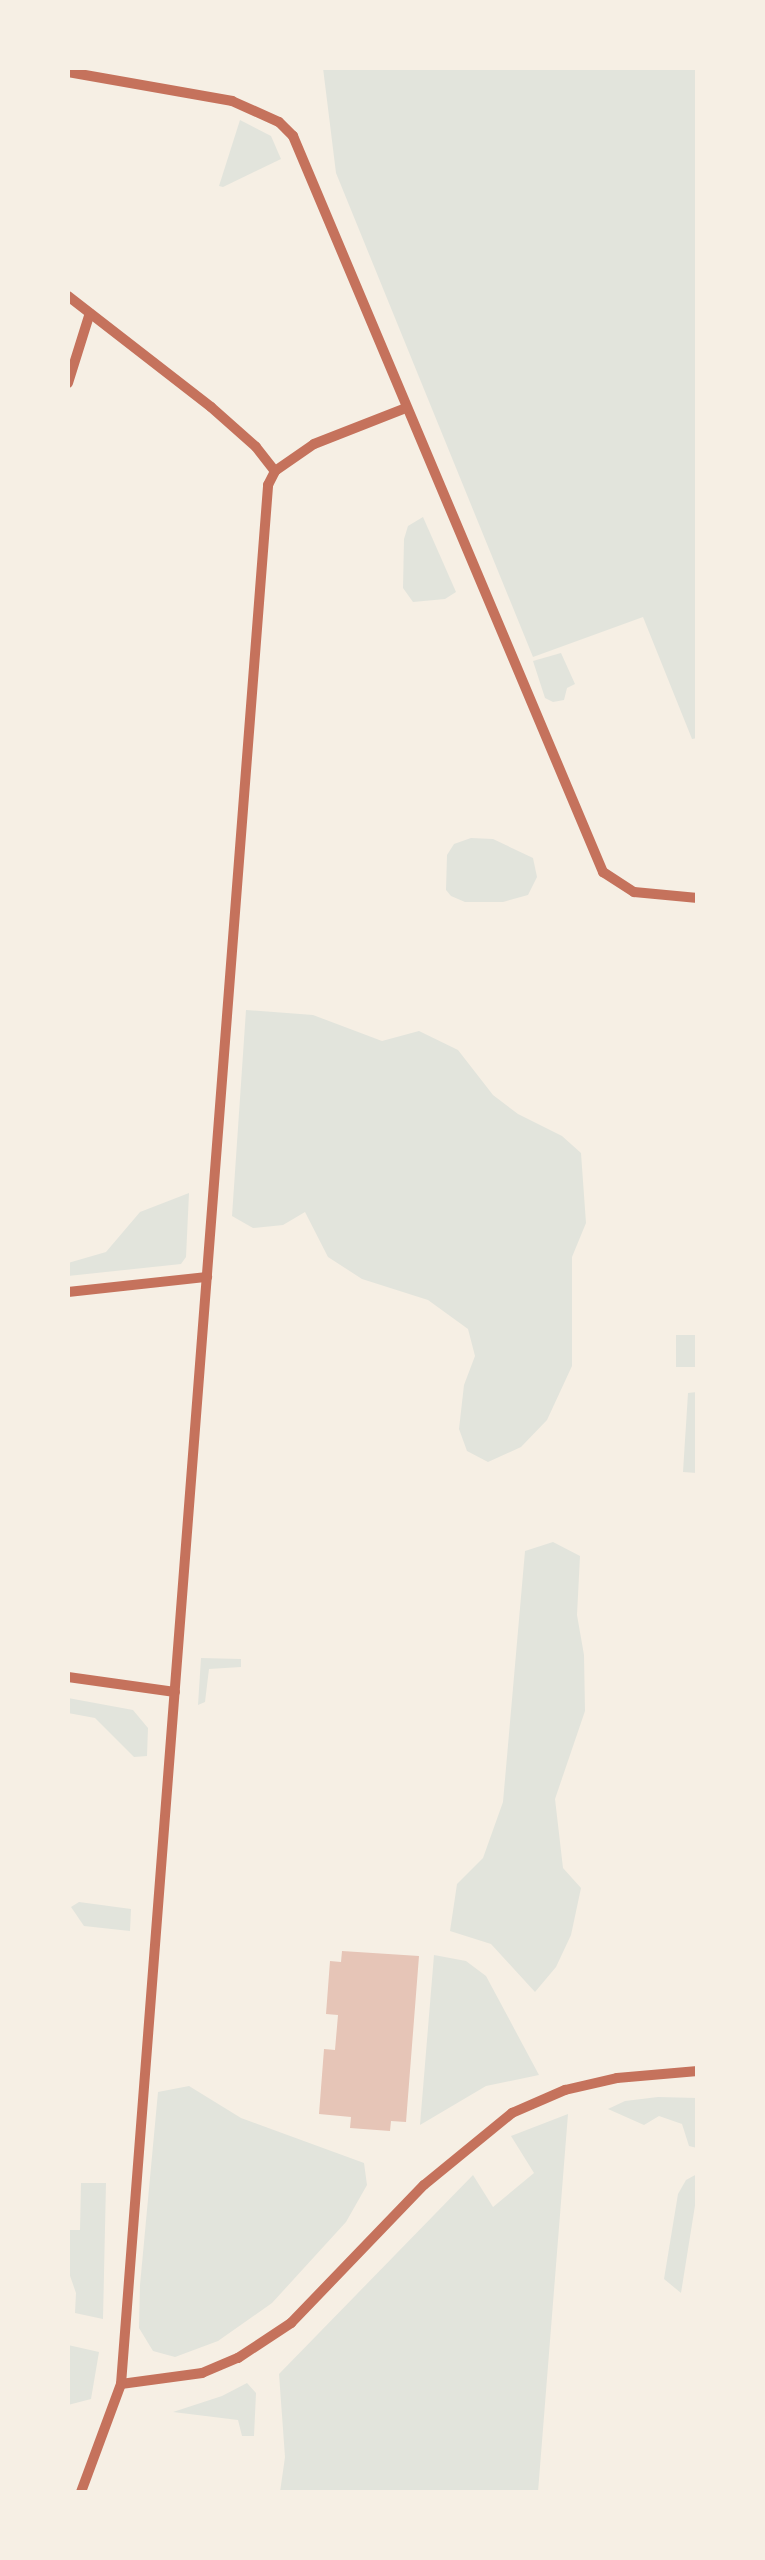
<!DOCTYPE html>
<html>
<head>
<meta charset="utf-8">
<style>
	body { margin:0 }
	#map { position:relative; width:765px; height:2560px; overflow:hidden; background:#f6efe4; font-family:Jost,sans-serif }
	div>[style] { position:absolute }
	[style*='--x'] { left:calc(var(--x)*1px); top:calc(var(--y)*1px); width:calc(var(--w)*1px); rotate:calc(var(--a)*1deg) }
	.green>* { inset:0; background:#e2e4dc; transform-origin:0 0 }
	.building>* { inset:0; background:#e6c5b7 }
	.minor>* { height:10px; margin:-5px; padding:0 5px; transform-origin:5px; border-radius:5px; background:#c5725c }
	span { translate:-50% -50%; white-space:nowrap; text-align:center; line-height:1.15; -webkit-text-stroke:8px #f6efe4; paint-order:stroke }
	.frame { position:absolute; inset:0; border:70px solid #f6efe4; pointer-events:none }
</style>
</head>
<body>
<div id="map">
	<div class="green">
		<i style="clip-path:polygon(323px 68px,697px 68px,697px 738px,692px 739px,643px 617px,533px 657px,336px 173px)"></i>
		<i style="clip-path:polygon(240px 120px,271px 136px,281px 159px,223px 187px,219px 186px)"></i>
		<i style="clip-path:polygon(423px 517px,456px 592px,445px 599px,413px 602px,403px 588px,404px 539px,408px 526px)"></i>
		<i style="clip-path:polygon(561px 653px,575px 684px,567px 688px,564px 700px,553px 702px,545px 698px,533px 661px)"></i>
		<i style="clip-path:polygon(471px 838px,493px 839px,533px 858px,537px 877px,528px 895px,503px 902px,465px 902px,451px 896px,446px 890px,447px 855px,454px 844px)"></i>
		<i style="clip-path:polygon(246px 1010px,313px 1015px,382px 1041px,419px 1031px,458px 1050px,493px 1095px,518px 1114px,562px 1136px,581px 1153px,586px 1223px,572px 1257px,572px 1366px,547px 1420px,521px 1447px,488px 1462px,467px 1451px,459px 1429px,464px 1385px,475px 1356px,468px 1329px,428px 1300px,362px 1279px,328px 1257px,305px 1212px,283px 1225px,253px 1228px,232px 1216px)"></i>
		<i style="clip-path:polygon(189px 1193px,186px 1257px,181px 1264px,68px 1276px,68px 1263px,106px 1252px,140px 1212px)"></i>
		<i style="left:676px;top:1335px;width:21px;height:32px"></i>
		<i style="clip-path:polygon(697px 1392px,697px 1473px,683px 1472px,688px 1393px)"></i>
		<i style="clip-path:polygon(553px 1542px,580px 1556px,577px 1615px,584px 1655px,585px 1711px,555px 1799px,563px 1868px,581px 1888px,571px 1935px,556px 1967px,535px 1992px,491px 1944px,450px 1931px,457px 1884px,483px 1858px,503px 1802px,525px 1551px)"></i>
		<i style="clip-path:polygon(201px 1658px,241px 1659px,241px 1667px,209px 1669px,205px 1702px,198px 1705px)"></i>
		<i style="clip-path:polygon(68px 1698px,133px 1710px,148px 1728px,147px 1756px,134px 1757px,95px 1718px,68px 1713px)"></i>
		<i style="clip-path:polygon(79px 1902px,131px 1909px,130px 1931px,84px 1926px,71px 1907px)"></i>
		<i style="clip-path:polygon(434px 1955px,466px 1961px,486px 1976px,539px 2075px,486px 2086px,420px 2125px)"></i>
		<i style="clip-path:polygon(189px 2086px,241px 2118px,364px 2163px,367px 2185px,346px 2222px,272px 2303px,218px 2341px,175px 2357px,153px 2351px,139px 2328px,140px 2285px,158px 2092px)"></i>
		<i style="clip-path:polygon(658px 2097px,697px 2098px,697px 2148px,689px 2146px,682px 2124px,659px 2116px,644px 2125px,608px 2109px,625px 2101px)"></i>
		<i style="clip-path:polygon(568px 2114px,538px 2492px,280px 2492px,285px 2457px,279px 2374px,473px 2175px,493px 2207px,534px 2173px,511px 2136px)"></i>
		<i style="clip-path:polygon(697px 2174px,697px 2193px,681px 2293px,664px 2279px,678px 2194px,686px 2180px)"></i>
		<i style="clip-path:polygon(81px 2183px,106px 2183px,103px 2319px,75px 2313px,76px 2293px,68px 2270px,68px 2230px,80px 2230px)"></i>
		<i style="clip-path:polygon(68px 2345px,99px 2352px,91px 2399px,68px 2405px)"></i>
		<i style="clip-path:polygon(247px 2383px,256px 2393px,254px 2436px,242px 2436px,238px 2420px,173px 2412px,222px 2396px)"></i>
	</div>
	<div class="building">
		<i style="clip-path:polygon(342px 1951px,419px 1956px,406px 2122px,391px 2121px,390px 2131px,350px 2128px,351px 2117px,319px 2114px,324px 2049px,335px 2050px,338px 2015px,326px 2014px,330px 1961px,341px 1962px)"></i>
	</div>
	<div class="minor">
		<i style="--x:68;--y:72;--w:167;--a:10"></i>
		<i style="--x:232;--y:101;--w:51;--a:24.1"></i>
		<i style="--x:279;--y:122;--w:20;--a:45"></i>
		<i style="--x:293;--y:136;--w:799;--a:67.16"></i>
		<i style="--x:603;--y:872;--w:37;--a:33"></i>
		<i style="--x:634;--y:892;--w:64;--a:5.4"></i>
		<i style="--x:68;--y:296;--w:181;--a:37.8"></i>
		<i style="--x:211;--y:407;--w:60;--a:41.6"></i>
		<i style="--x:256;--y:447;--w:31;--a:52"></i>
		<i style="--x:68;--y:383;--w:73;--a:-72.6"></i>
		<i style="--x:68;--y:1292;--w:140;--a:-6.2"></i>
		<i style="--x:68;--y:1677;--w:108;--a:8"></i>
		<i style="--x:121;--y:2384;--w:82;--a:-7.7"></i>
		<i style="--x:202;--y:2373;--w:39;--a:-23"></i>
		<i style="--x:238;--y:2358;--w:64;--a:-33.4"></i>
		<i style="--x:291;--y:2323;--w:192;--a:-46.1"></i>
		<i style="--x:424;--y:2185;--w:114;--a:-39.3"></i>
		<i style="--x:512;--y:2113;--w:58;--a:-23.5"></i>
		<i style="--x:565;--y:2090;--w:53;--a:-13"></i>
		<i style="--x:617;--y:2078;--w:81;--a:-4.9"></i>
		<i style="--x:81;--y:2492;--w:115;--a:-69.7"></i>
		<i style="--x:121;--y:2384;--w:1905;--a:-85.57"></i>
		<i style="--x:268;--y:485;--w:16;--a:-63"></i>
		<i style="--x:275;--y:471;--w:47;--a:-34.7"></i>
		<i style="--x:314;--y:444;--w:99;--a:-21.4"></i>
	</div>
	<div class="frame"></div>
</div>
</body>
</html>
